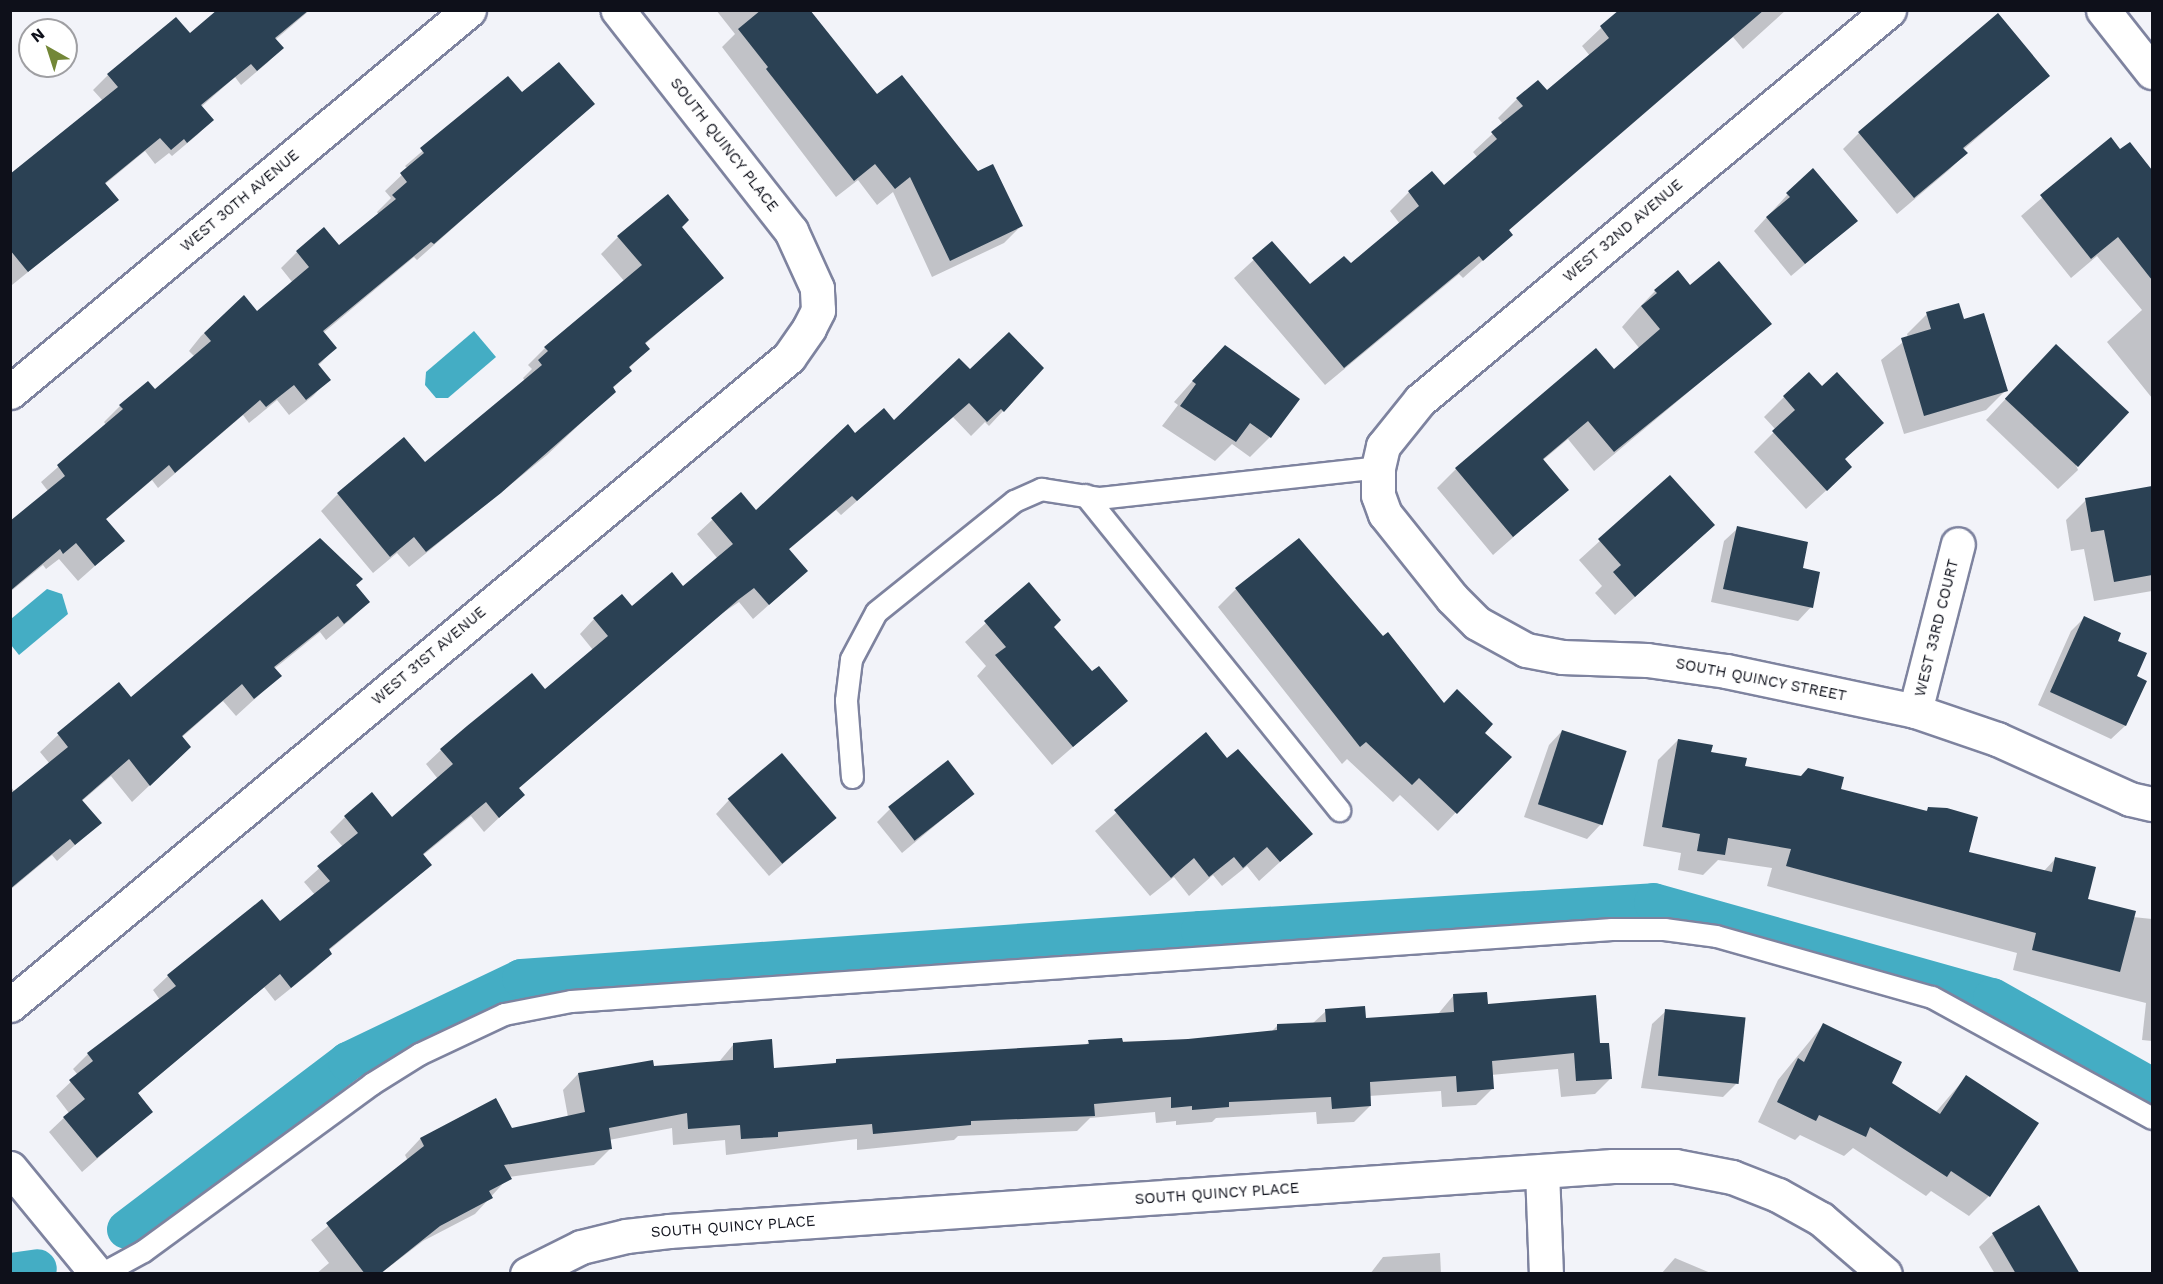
<!DOCTYPE html>
<html>
<head>
<meta charset="utf-8">
<style>
	body { margin:0 }
	#map { position:relative; width:2163px; height:1284px; overflow:hidden; background:#f2f3f9; font-family:"Work Sans",sans-serif }
	div>[style] { position:absolute }
	[style*='--x'] { left:calc(var(--x)*1px); top:calc(var(--y)*1px); width:calc(var(--w)*1px); rotate:calc(var(--a)*1deg) }
	.water>* { inset:0; background:#44adc4 }
	.shadow>* { inset:0; background:#0003 }
	.canal>* { height:39px; margin:-19.5px; padding:0 19.5px; transform-origin:19.5px; border-radius:19.5px; background:#44adc4 }
	.building>* { inset:0; background:#2b4154; transform-origin:0 0 }
	.roads { filter:drop-shadow(2px 0 #7e839f) drop-shadow(-2px 0 #7e839f) drop-shadow(0 2px #7e839f) drop-shadow(0 -2px #7e839f) }
	.lane>* { height:21px; margin:-10.5px; padding:0 10.5px; transform-origin:10.5px; border-radius:10.5px; background:#fff }
	.street>* { height:33px; margin:-16.5px; padding:0 16.5px; transform-origin:16.5px; border-radius:16.5px; background:#fff }
	span { translate:-50% -50%; white-space:nowrap; text-align:center; line-height:1.15; -webkit-text-stroke:6px #fff; paint-order:stroke }
	.street-label { font-size:15px; color:#0e101a }
	.frame { position:absolute; inset:0; border:12px solid #0e101a; pointer-events:none }
	.north { position:absolute; left:18px; top:18px; width:60px; height:60px; box-sizing:border-box; background:#fff; border:2px solid #9f9fa3; border-radius:50%; rotate:321deg; font-size:16px; font-weight:700; line-height:24px; text-align:center; color:#0e101a }
	.north::after { content:''; display:block; margin:auto; width:21px; height:27px; background:#738737; clip-path:polygon(50% 0,100% 100%,50% 72%,0 100%) }
</style>
</head>
<body>
<div id="map">
	<div class="water">
		<i style="clip-path:polygon(474px 331px,496px 357px,448px 398px,436px 398px,425px 385px,426px 372px)"></i>
		<i style="clip-path:polygon(47px 589px,62px 594px,68px 614px,19px 655px,11px 645px,11px 619px)"></i>
	</div>
	<div class="shadow">
		<i style="clip-path:polygon(219px 10px,310px 10px,275px 40px,282px 48px,267px 63px,241px 85px,235px 77px,201px 107px,212px 120px,197px 135px,172px 156px,169px 153px,155px 164px,145px 151px,104px 185px,117px 200px,12px 285px,10px 180px,103px 101px,93px 90px,108px 75px,189px 35px)"></i>
		<i style="clip-path:polygon(716px 10px,808px 10px,877px 96px,1021px 226px,1004px 243px,932px 277px,893px 192px,877px 205px,858px 180px,836px 197px,722px 47px,735px 34px)"></i>
		<i style="clip-path:polygon(1644px 10px,1786px 10px,1743px 49px,1733px 37px,1508px 231px,1511px 235px,1463px 278px,1459px 274px,1325px 385px,1234px 278px,1272px 243px,1310px 286px,1351px 266px,1400px 224px,1390px 211px,1409px 192px,1432px 173px,1444px 187px,1478px 158px,1473px 152px,1503px 124px,1498px 118px,1517px 99px,1537px 82px,1546px 92px,1590px 56px,1582px 46px,1601px 28px)"></i>
		<i style="clip-path:polygon(2048px 76px,1963px 150px,1966px 153px,1949px 170px,1897px 214px,1843px 149px,1859px 133px)"></i>
		<i style="clip-path:polygon(508px 78px,522px 94px,593px 104px,417px 260px,414px 257px,323px 333px,335px 348px,318px 366px,329px 379px,313px 396px,289px 415px,277px 400px,249px 423px,243px 415px,158px 488px,152px 480px,105px 520px,123px 541px,78px 581px,59px 559px,46px 569px,43px 565px,10px 592px,10px 522px,48px 491px,41px 482px,106px 425px,104px 422px,120px 406px,155px 391px,195px 357px,189px 351px,201px 336px,244px 298px,257px 313px,293px 283px,281px 268px,297px 252px,339px 247px,379px 215px,377px 212px,391px 198px,385px 191px,408px 169px,405px 166px)"></i>
		<i style="clip-path:polygon(2110px 139px,2152px 191px,2152px 208px,2148px 213px,2152px 219px,2152px 398px,2107px 342px,2142px 310px,2097px 256px,2071px 278px,2021px 216px)"></i>
		<i style="clip-path:polygon(1788px 194px,1856px 221px,1791px 276px,1754px 231px)"></i>
		<i style="clip-path:polygon(680px 227px,722px 277px,644px 345px,648px 349px,628px 369px,630px 371px,612px 389px,614px 392px,547px 455px,409px 567px,397px 553px,373px 573px,321px 511px,338px 494px,425px 464px,525px 381px,523px 378px,532px 369px,528px 365px,545px 348px,625px 282px,601px 254px,618px 237px)"></i>
		<i style="clip-path:polygon(1690px 287px,1770px 324px,1594px 471px,1568px 439px,1542px 461px,1567px 490px,1493px 555px,1437px 488px,1456px 469px,1614px 371px,1640px 349px,1622px 327px,1636px 311px,1655px 291px)"></i>
		<i style="clip-path:polygon(1927px 314px,1963px 321px,2006px 390px,1986px 410px,1904px 434px,1881px 360px,1908px 338px,1907px 334px)"></i>
		<i style="clip-path:polygon(959px 360px,1003px 411px,989px 426px,985px 422px,971px 436px,953px 417px,841px 515px,836px 510px,788px 550px,791px 585px,753px 619px,739px 602px,721px 614px,518px 789px,523px 795px,484px 832px,471px 816px,422px 856px,430px 865px,415px 879px,328px 951px,330px 954px,315px 969px,275px 1001px,264px 987px,137px 1094px,151px 1112px,82px 1172px,49px 1132px,69px 1113px,56px 1096px,78px 1075px,73px 1069px,88px 1054px,160px 1000px,153px 990px,168px 976px,280px 923px,315px 895px,304px 882px,343px 847px,330px 832px,345px 817px,392px 819px,438px 779px,426px 764px,441px 750px,545px 691px,593px 650px,580px 634px,594px 619px,683px 588px,718px 559px,697px 534px,740px 494px,756px 512px,855px 435px,894px 422px)"></i>
		<i style="clip-path:polygon(2036px 366px,2078px 470px,2058px 489px,1986px 420px)"></i>
		<i style="clip-path:polygon(1205px 367px,1270px 437px,1250px 457px,1232px 444px,1215px 461px,1162px 426px,1178px 405px,1174px 402px)"></i>
		<i style="clip-path:polygon(1822px 388px,1882px 423px,1843px 460px,1830px 487px,1806px 509px,1754px 452px,1776px 430px,1764px 417px,1784px 397px)"></i>
		<i style="clip-path:polygon(1670px 477px,1693px 545px,1615px 615px,1595px 593px,1602px 586px,1579px 560px)"></i>
		<i style="clip-path:polygon(2152px 488px,2152px 591px,2094px 601px,2084px 549px,2071px 551px,2066px 520px,2086px 500px)"></i>
		<i style="clip-path:polygon(1738px 528px,1801px 569px,1811px 607px,1798px 621px,1711px 602px,1724px 541px)"></i>
		<i style="clip-path:polygon(1029px 584px,1052px 627px,1092px 674px,1126px 701px,1052px 765px,977px 676px,986px 666px,965px 642px)"></i>
		<i style="clip-path:polygon(354px 585px,368px 602px,351px 619px,326px 640px,320px 632px,274px 669px,280px 676px,236px 716px,223px 701px,181px 738px,171px 765px,132px 802px,111px 776px,82px 801px,100px 823px,57px 861px,52px 855px,10px 890px,10px 786px,15px 792px,50px 764px,40px 752px,58px 735px,119px 684px,131px 699px)"></i>
		<i style="clip-path:polygon(1236px 589px,1382px 638px,1443px 705px,1483px 733px,1509px 757px,1438px 831px,1400px 795px,1393px 802px,1347px 759px,1342px 764px,1218px 607px)"></i>
		<i style="clip-path:polygon(2084px 618px,2116px 641px,2135px 676px,2145px 681px,2125px 726px,2111px 739px,2038px 705px,2071px 631px)"></i>
		<i style="clip-path:polygon(1562px 731px,1625px 752px,1600px 825px,1587px 839px,1524px 817px,1549px 745px)"></i>
		<i style="clip-path:polygon(1206px 735px,1227px 760px,1311px 834px,1259px 881px,1247px 866px,1222px 886px,1213px 875px,1189px 896px,1174px 877px,1150px 896px,1095px 831px)"></i>
		<i style="clip-path:polygon(1678px 740px,1743px 768px,1925px 812px,1929px 808px,1967px 853px,2043px 872px,2056px 858px,2087px 900px,2133px 917px,2152px 919px,2152px 1041px,2142px 1040px,2146px 1003px,2013px 970px,2017px 953px,1767px 886px,1772px 868px,1718px 860px,1703px 875px,1678px 870px,1681px 853px,1643px 846px,1658px 760px)"></i>
		<i style="clip-path:polygon(973px 794px,902px 853px,877px 822px,890px 809px)"></i>
		<i style="clip-path:polygon(729px 800px,835px 818px,769px 876px,716px 814px)"></i>
		<i style="clip-path:polygon(1453px 996px,1599px 1045px,1611px 1078px,1595px 1094px,1561px 1097px,1558px 1069px,1491px 1075px,1492px 1089px,1476px 1105px,1442px 1107px,1441px 1091px,1369px 1096px,1370px 1106px,1354px 1122px,1317px 1124px,1316px 1112px,1216px 1118px,1212px 1122px,1176px 1125px,1176px 1121px,1156px 1123px,1155px 1112px,1090px 1118px,1077px 1131px,958px 1136px,954px 1140px,857px 1150px,857px 1139px,726px 1155px,725px 1140px,673px 1145px,672px 1128px,609px 1140px,610px 1149px,594px 1165px,509px 1177px,475px 1214px,423px 1241px,380px 1274px,316px 1274px,329px 1263px,311px 1240px,408px 1161px,405px 1155px,420px 1139px,495px 1100px,511px 1130px,568px 1117px,563px 1090px,578px 1074px,718px 1063px,733px 1045px,772px 1069px,833px 1065px,837px 1061px,1085px 1046px,1089px 1042px,1188px 1040px,1271px 1032px,1277px 1026px,1312px 1024px,1326px 1011px,1364px 1019px,1438px 1014px)"></i>
		<i style="clip-path:polygon(1666px 1011px,1736px 1084px,1723px 1097px,1641px 1088px,1652px 1024px)"></i>
		<i style="clip-path:polygon(1823px 1025px,1890px 1084px,1935px 1113px,1966px 1077px,1989px 1196px,1969px 1216px,1931px 1191px,1926px 1196px,1853px 1148px,1844px 1156px,1800px 1135px,1795px 1140px,1758px 1122px,1778px 1080px)"></i>
		<i style="clip-path:polygon(1993px 1234px,2078px 1274px,1995px 1274px,1979px 1247px)"></i>
		<i style="clip-path:polygon(1440px 1253px,1441px 1274px,1370px 1274px,1383px 1257px)"></i>
		<i style="clip-path:polygon(1675px 1258px,1713px 1274px,1661px 1274px)"></i>
	</div>
	<div class="canal">
		<i style="--x:126;--y:1229;--w:278;--a:-37.2"></i>
		<i style="--x:347;--y:1061;--w:193;--a:-25.5"></i>
		<i style="--x:521;--y:978;--w:681;--a:-4.04"></i>
		<i style="--x:1200;--y:930;--w:454;--a:-3.5"></i>
		<i style="--x:1653;--y:902;--w:352;--a:15.7"></i>
		<i style="--x:1992;--y:997;--w:184;--a:29.4"></i>
		<i style="--x:10;--y:1272;--w:27;--a:-8"></i>
	</div>
	<div class="building">
		<i style="clip-path:polygon(217px 10px,309px 10px,275px 38px,284px 48px,257px 71px,251px 64px,201px 105px,214px 120px,187px 143px,184px 139px,171px 150px,160px 138px,105px 183px,119px 200px,28px 272px,10px 250px,10px 174px,118px 87px,107px 74px,176px 17px,190px 33px)"></i>
		<i style="clip-path:polygon(761px 10px,810px 10px,877px 94px,902px 75px,978px 171px,993px 164px,1023px 226px,950px 261px,910px 177px,895px 189px,875px 164px,854px 181px,766px 69px,768px 67px,738px 29px)"></i>
		<i style="clip-path:polygon(1619px 10px,1764px 10px,1509px 230px,1513px 235px,1483px 261px,1479px 256px,1344px 368px,1252px 258px,1272px 241px,1310px 284px,1344px 256px,1351px 263px,1419px 206px,1408px 191px,1432px 171px,1444px 185px,1497px 139px,1491px 132px,1523px 106px,1516px 98px,1538px 80px,1547px 90px,1609px 38px,1600px 26px)"></i>
		<i style="clip-path:polygon(1998px 13px,2050px 76px,1963px 148px,1968px 153px,1914px 198px,1858px 132px)"></i>
		<i style="clip-path:polygon(559px 62px,595px 104px,434px 244px,431px 242px,323px 331px,337px 348px,318px 364px,331px 380px,306px 400px,294px 385px,266px 407px,260px 400px,175px 473px,169px 465px,106px 519px,125px 541px,95px 566px,76px 543px,63px 554px,60px 549px,10px 591px,10px 521px,65px 476px,57px 465px,123px 409px,119px 405px,148px 381px,155px 389px,211px 341px,204px 333px,244px 295px,257px 311px,309px 267px,296px 251px,324px 227px,339px 245px,396px 199px,392px 195px,407px 182px,400px 173px,424px 153px,420px 148px,508px 76px,522px 92px)"></i>
		<i style="clip-path:polygon(2111px 137px,2120px 149px,2130px 142px,2152px 170px,2152px 280px,2118px 237px,2091px 259px,2040px 195px)"></i>
		<i style="clip-path:polygon(1813px 168px,1858px 221px,1805px 264px,1766px 217px,1790px 197px,1786px 193px)"></i>
		<i style="clip-path:polygon(668px 194px,689px 220px,682px 227px,724px 278px,645px 343px,650px 349px,629px 367px,632px 371px,613px 387px,616px 392px,501px 493px,426px 552px,414px 537px,390px 557px,337px 493px,404px 437px,425px 462px,542px 365px,538px 360px,548px 351px,544px 347px,642px 265px,617px 236px)"></i>
		<i style="clip-path:polygon(1719px 261px,1772px 324px,1614px 452px,1588px 421px,1543px 459px,1569px 490px,1513px 537px,1455px 468px,1596px 348px,1614px 369px,1660px 329px,1641px 306px,1657px 293px,1654px 290px,1678px 270px,1690px 285px)"></i>
		<i style="clip-path:polygon(1959px 303px,1964px 319px,1984px 313px,2008px 391px,1924px 416px,1901px 338px,1931px 329px,1926px 312px)"></i>
		<i style="clip-path:polygon(1009px 332px,1044px 368px,1004px 412px,1001px 409px,987px 422px,969px 403px,857px 501px,852px 496px,789px 549px,808px 571px,769px 605px,754px 588px,738px 600px,519px 788px,525px 795px,499px 818px,486px 802px,423px 854px,432px 865px,329px 949px,332px 954px,291px 988px,280px 974px,138px 1093px,153px 1112px,97px 1158px,63px 1117px,85px 1099px,69px 1080px,93px 1061px,87px 1053px,176px 986px,167px 975px,262px 899px,280px 921px,330px 881px,317px 866px,358px 833px,344px 816px,372px 792px,392px 817px,453px 764px,440px 749px,467px 726px,532px 673px,545px 689px,608px 636px,593px 618px,622px 594px,632px 606px,672px 572px,683px 586px,733px 544px,711px 518px,741px 492px,756px 510px,848px 424px,855px 433px,884px 408px,894px 420px,959px 358px,970px 369px)"></i>
		<i style="left:2056px;top:344px;width:100px;height:75px;rotate:43deg"></i>
		<i style="clip-path:polygon(1225px 345px,1300px 399px,1271px 438px,1250px 423px,1236px 442px,1180px 406px,1196px 384px,1192px 381px)"></i>
		<i style="clip-path:polygon(1809px 372px,1822px 386px,1837px 372px,1884px 423px,1845px 459px,1852px 467px,1827px 491px,1772px 431px,1795px 410px,1783px 396px)"></i>
		<i style="clip-path:polygon(1670px 475px,1715px 525px,1635px 597px,1613px 572px,1621px 565px,1598px 539px)"></i>
		<i style="clip-path:polygon(2152px 486px,2152px 575px,2114px 582px,2104px 530px,2091px 532px,2085px 498px)"></i>
		<i style="clip-path:polygon(1737px 526px,1808px 542px,1803px 568px,1820px 572px,1813px 608px,1723px 589px)"></i>
		<i style="clip-path:polygon(320px 538px,363px 579px,356px 585px,370px 602px,344px 624px,338px 616px,274px 667px,282px 676px,254px 699px,242px 684px,182px 736px,191px 747px,150px 786px,129px 759px,82px 800px,102px 823px,75px 845px,70px 839px,10px 889px,10px 794px,68px 747px,57px 733px,119px 682px,131px 697px)"></i>
		<i style="clip-path:polygon(1299px 538px,1383px 636px,1388px 632px,1444px 703px,1457px 689px,1493px 724px,1485px 733px,1512px 757px,1457px 814px,1419px 778px,1412px 785px,1366px 742px,1360px 747px,1235px 588px)"></i>
		<i style="clip-path:polygon(1029px 582px,1061px 620px,1054px 627px,1092px 671px,1099px 666px,1128px 701px,1073px 747px,995px 655px,1006px 647px,984px 621px)"></i>
		<i style="clip-path:polygon(2084px 616px,2121px 633px,2118px 641px,2147px 653px,2137px 676px,2147px 681px,2126px 726px,2050px 692px)"></i>
		<i style="left:1562px;top:730px;width:68px;height:78px;rotate:18deg"></i>
		<i style="clip-path:polygon(1206px 732px,1227px 758px,1238px 749px,1313px 834px,1280px 862px,1267px 847px,1243px 868px,1234px 857px,1209px 877px,1194px 858px,1171px 878px,1114px 810px)"></i>
		<i style="clip-path:polygon(1678px 739px,1713px 745px,1711px 752px,1747px 758px,1745px 766px,1801px 776px,1808px 768px,1844px 777px,1841px 789px,1927px 811px,1928px 807px,1947px 808px,1978px 817px,1969px 852px,2052px 872px,2055px 857px,2096px 867px,2088px 899px,2136px 911px,2120px 972px,2032px 950px,2036px 933px,1786px 866px,1791px 849px,1728px 838px,1725px 855px,1697px 851px,1700px 834px,1662px 827px)"></i>
		<i style="left:782px;top:753px;width:85px;height:71px;rotate:50deg"></i>
		<i style="left:948px;top:760px;width:43px;height:76px;rotate:52deg"></i>
		<i style="clip-path:polygon(1487px 992px,1488px 1004px,1596px 995px,1600px 1043px,1609px 1043px,1612px 1079px,1576px 1081px,1574px 1053px,1492px 1061px,1494px 1089px,1457px 1092px,1456px 1076px,1370px 1082px,1371px 1106px,1332px 1109px,1331px 1097px,1229px 1102px,1229px 1107px,1192px 1110px,1192px 1106px,1171px 1108px,1171px 1097px,1094px 1104px,1095px 1116px,971px 1121px,971px 1125px,873px 1134px,872px 1124px,778px 1132px,778px 1137px,741px 1139px,740px 1125px,688px 1129px,687px 1113px,609px 1128px,612px 1149px,504px 1165px,512px 1179px,489px 1191px,493px 1198px,440px 1226px,380px 1274px,365px 1274px,326px 1223px,424px 1146px,420px 1138px,496px 1098px,512px 1128px,585px 1112px,578px 1073px,653px 1060px,654px 1066px,733px 1060px,733px 1043px,772px 1039px,774px 1068px,836px 1063px,836px 1059px,1089px 1044px,1088px 1040px,1122px 1038px,1123px 1042px,1188px 1039px,1277px 1030px,1277px 1024px,1326px 1022px,1325px 1009px,1365px 1006px,1366px 1018px,1454px 1012px,1453px 994px)"></i>
		<i style="left:1665px;top:1009px;width:81px;height:67px;rotate:6deg"></i>
		<i style="clip-path:polygon(1823px 1023px,1902px 1062px,1892px 1083px,1940px 1114px,1966px 1075px,2039px 1123px,1990px 1197px,1951px 1171px,1947px 1177px,1870px 1127px,1866px 1137px,1819px 1115px,1816px 1121px,1777px 1102px,1798px 1058px,1804px 1062px)"></i>
		<i style="clip-path:polygon(2039px 1205px,2080px 1274px,2016px 1274px,1992px 1233px)"></i>
	</div>
	<div class="roads">
		<div class="lane">
			<i style="--x:1085;--y:495;--w:405;--a:51.1"></i>
			<i style="--x:852;--y:777;--w:77;--a:-94.5"></i>
			<i style="--x:846;--y:700;--w:41;--a:-83"></i>
			<i style="--x:851;--y:659;--w:53;--a:-62"></i>
			<i style="--x:876;--y:612;--w:177;--a:-38.8"></i>
			<i style="--x:1014;--y:501;--w:30;--a:-24"></i>
			<i style="--x:1041;--y:489;--w:59;--a:8.8"></i>
			<i style="--x:1099;--y:498;--w:281;--a:-6.3"></i>
			<i style="--x:101;--y:1274;--w:48;--a:-28.7"></i>
			<i style="--x:143;--y:1251;--w:283;--a:-36.2"></i>
			<i style="--x:371;--y:1084;--w:57;--a:-32"></i>
			<i style="--x:419;--y:1054;--w:94;--a:-25.2"></i>
			<i style="--x:504;--y:1014;--w:68;--a:-11"></i>
			<i style="--x:571;--y:1001;--w:1043;--a:-3.96"></i>
			<i style="--x:1612;--y:929;--w:52;--a:0"></i>
			<i style="--x:1664;--y:929;--w:52;--a:7.7"></i>
			<i style="--x:1716;--y:936;--w:224;--a:15.8"></i>
			<i style="--x:1932;--y:997;--w:251;--a:28.8"></i>
		</div>
		<div class="street">
			<i style="--x:1889;--y:10;--w:610;--a:140.25"></i>
			<i style="--x:1420;--y:400;--w:59;--a:128.8"></i>
			<i style="--x:1383;--y:446;--w:22;--a:103"></i>
			<i style="--x:1378;--y:467;--w:28;--a:90"></i>
			<i style="--x:1378;--y:495;--w:20;--a:70"></i>
			<i style="--x:1385;--y:514;--w:107;--a:51.4"></i>
			<i style="--x:1452;--y:598;--w:35;--a:45"></i>
			<i style="--x:1477;--y:623;--w:56;--a:28.9"></i>
			<i style="--x:1526;--y:650;--w:37;--a:11"></i>
			<i style="--x:1562;--y:657;--w:85;--a:2"></i>
			<i style="--x:1647;--y:660;--w:80;--a:7.9"></i>
			<i style="--x:1726;--y:671;--w:193;--a:11.9"></i>
			<i style="--x:1915;--y:711;--w:87;--a:18.9"></i>
			<i style="--x:1997;--y:739;--w:146;--a:24.3"></i>
			<i style="--x:2130;--y:799;--w:23;--a:13"></i>
			<i style="--x:2103;--y:10;--w:79;--a:51.7"></i>
			<i style="--x:10;--y:392;--w:597;--a:-39.77"></i>
			<i style="--x:1915;--y:711;--w:172;--a:-75.6"></i>
			<i style="--x:10;--y:1005;--w:1013;--a:-39.75"></i>
			<i style="--x:789;--y:357;--w:35;--a:-55"></i>
			<i style="--x:809;--y:328;--w:20;--a:-63"></i>
			<i style="--x:818;--y:310;--w:22;--a:-93"></i>
			<i style="--x:817;--y:288;--w:63;--a:-114.5"></i>
			<i style="--x:791;--y:231;--w:281;--a:-128.1"></i>
			<i style="--x:10;--y:1168;--w:137;--a:50.6"></i>
			<i style="--x:1542;--y:1171;--w:103;--a:87.8"></i>
			<i style="--x:527;--y:1274;--w:60;--a:-26.6"></i>
			<i style="--x:581;--y:1247;--w:46;--a:-13.7"></i>
			<i style="--x:626;--y:1236;--w:43;--a:-6.6"></i>
			<i style="--x:669;--y:1231;--w:946;--a:-3.94"></i>
			<i style="--x:1613;--y:1166;--w:62;--a:0"></i>
			<i style="--x:1675;--y:1166;--w:58;--a:10.9"></i>
			<i style="--x:1732;--y:1177;--w:49;--a:21.4"></i>
			<i style="--x:1778;--y:1195;--w:49;--a:29.2"></i>
			<i style="--x:1821;--y:1219;--w:84;--a:40.7"></i>
		</div>
	</div>
	<div class="street-label">
		<span style="left:724px;top:145px;rotate:52deg">SOUTH QUINCY PLACE</span>
		<span style="left:240px;top:201px;rotate:-40deg">WEST 30TH AVENUE</span>
		<span style="left:1623px;top:231px;rotate:-40deg">WEST 32ND AVENUE</span>
		<span style="left:1937px;top:628px;rotate:-76deg">WEST 33RD COURT</span>
		<span style="left:429px;top:656px;rotate:-40deg">WEST 31ST AVENUE</span>
		<span style="left:1761px;top:680px;rotate:11deg">SOUTH QUINCY STREET</span>
		<span style="left:1217px;top:1194px;rotate:-4deg">SOUTH QUINCY PLACE</span>
		<span style="left:733px;top:1227px;rotate:-4deg">SOUTH QUINCY PLACE</span>
	</div>
	<div class="frame"></div>
	<div class="north">N</div>
</div>
</body>
</html>
